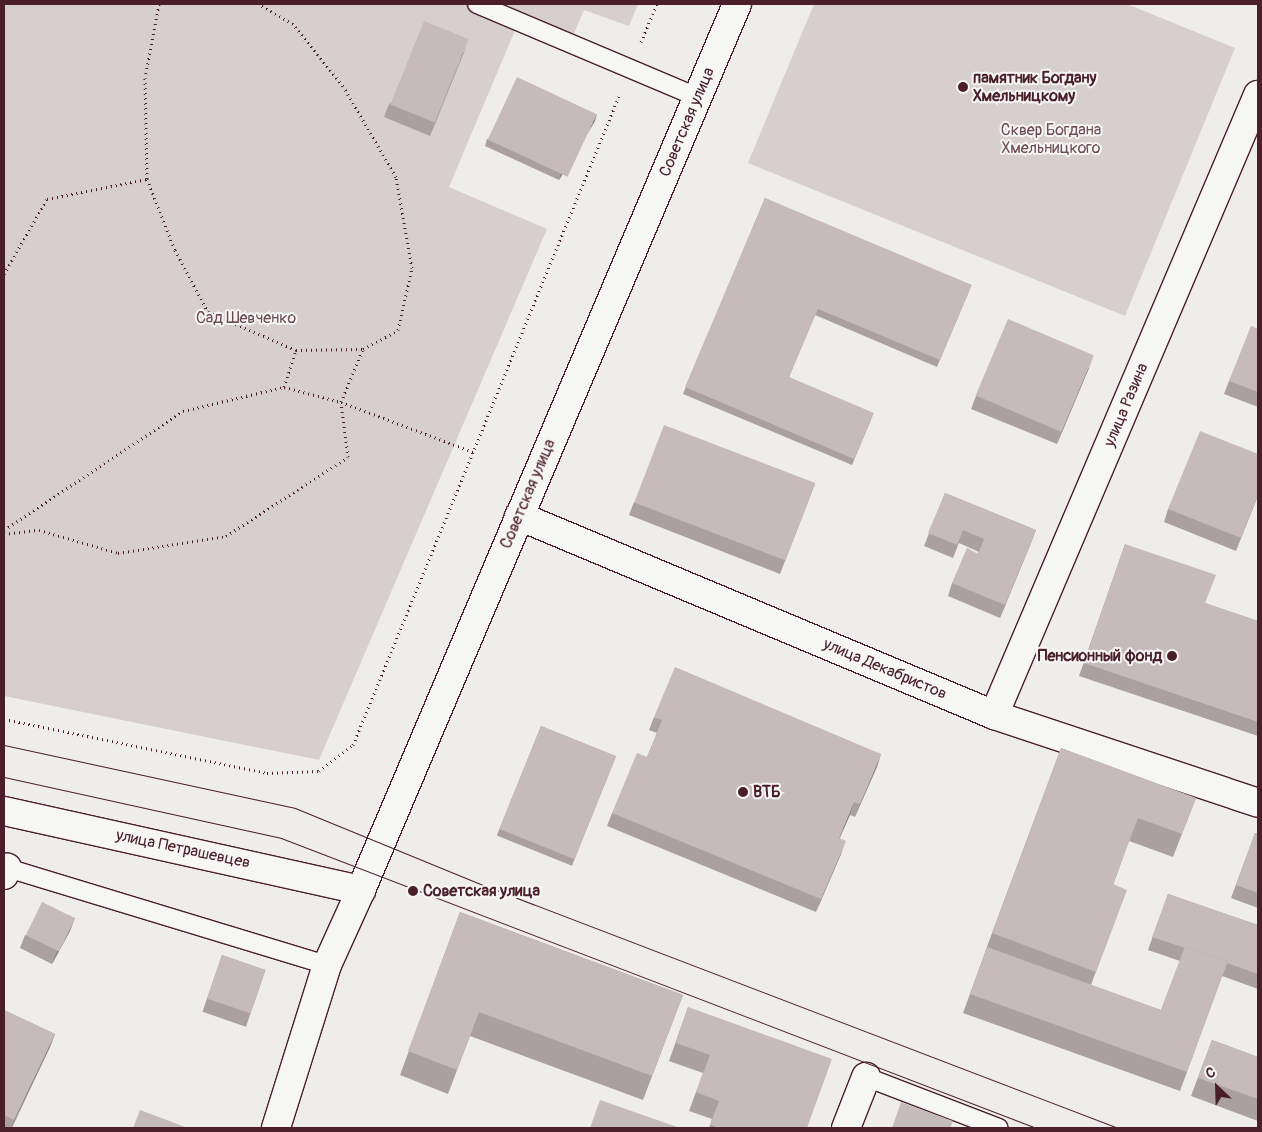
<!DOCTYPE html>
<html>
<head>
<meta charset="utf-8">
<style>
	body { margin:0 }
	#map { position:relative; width:1262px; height:1132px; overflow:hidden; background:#efedea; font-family:Pangolin,sans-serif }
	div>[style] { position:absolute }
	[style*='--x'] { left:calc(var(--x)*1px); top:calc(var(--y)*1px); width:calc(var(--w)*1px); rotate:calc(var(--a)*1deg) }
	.green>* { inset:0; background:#d7cfce }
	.path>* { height:3px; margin-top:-1.5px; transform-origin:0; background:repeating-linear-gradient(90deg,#4a1f2b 0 1px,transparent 0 5px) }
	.roads { filter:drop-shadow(1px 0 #4a1f2b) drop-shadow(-1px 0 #4a1f2b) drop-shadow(0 1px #4a1f2b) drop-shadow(0 -1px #4a1f2b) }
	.lane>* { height:18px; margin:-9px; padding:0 9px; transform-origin:9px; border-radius:9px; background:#f6f6f2 }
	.street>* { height:28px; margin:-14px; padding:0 14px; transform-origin:14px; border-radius:14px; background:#f6f6f2 }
	.secondary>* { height:28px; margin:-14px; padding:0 14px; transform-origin:14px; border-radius:14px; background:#f6f6f2 }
	.primary>* { height:28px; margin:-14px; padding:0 14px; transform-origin:14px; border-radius:14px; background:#f6f6f2 }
	.tram>* { height:1px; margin:-0.5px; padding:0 0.5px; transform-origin:0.5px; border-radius:0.5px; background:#4a1f2b }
	.wall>* { inset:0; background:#aaa0a1; transform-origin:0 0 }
	.shaded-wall>* { inset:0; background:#8b8283 }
	.building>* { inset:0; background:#c6babb; transform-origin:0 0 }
	.dots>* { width:14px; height:14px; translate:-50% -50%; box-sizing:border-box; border:2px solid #f6f6f2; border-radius:50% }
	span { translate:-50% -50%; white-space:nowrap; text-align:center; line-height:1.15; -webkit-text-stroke:4px #f6f6f2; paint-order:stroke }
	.poi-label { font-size:16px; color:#4a1f2b; font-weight:700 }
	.left { translate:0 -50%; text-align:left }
	.right { translate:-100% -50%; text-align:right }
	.street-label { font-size:16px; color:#4a1f2b }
	.park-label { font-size:16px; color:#6d4b54 }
	.frame { position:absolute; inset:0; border:5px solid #4a1f2b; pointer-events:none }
	.north { position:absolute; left:1192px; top:1062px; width:50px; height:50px; -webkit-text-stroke:4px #f6f6f2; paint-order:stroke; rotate:336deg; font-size:14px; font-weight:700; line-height:20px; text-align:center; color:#4a1f2b }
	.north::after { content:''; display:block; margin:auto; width:18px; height:22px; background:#4a1f2b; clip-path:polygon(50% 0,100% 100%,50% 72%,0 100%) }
</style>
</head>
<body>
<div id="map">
	<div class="green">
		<i style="clip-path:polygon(4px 4px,638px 4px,629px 26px,584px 10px,572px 38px,519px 21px,449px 187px,547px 229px,319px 760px,4px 696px)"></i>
		<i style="clip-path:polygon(814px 4px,1127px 4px,1235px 48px,1125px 316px,748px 163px)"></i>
	</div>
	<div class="path">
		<i style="--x:159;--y:4;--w:75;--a:100.7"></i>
		<i style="--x:145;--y:78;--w:101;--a:88.9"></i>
		<i style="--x:147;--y:179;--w:76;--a:68.5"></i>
		<i style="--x:175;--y:250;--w:70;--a:62"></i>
		<i style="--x:208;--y:312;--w:96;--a:23.4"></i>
		<i style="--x:296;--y:350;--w:67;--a:-0.9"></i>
		<i style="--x:641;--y:42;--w:41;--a:-67.2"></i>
		<i style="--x:4;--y:274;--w:86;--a:-60.2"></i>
		<i style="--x:47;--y:199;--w:102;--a:-11.3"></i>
		<i style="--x:284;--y:387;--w:39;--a:-72"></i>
		<i style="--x:4;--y:530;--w:215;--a:-33.6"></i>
		<i style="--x:183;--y:411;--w:104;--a:-13.4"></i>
		<i style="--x:284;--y:387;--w:59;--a:14.7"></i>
		<i style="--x:341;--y:402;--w:144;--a:20.7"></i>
		<i style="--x:4;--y:534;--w:35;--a:-7"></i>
		<i style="--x:39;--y:530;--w:82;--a:16.2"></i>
		<i style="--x:118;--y:553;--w:109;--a:-8.9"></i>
		<i style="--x:226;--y:536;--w:145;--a:-32.9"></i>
		<i style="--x:348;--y:457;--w:55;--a:-97.3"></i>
		<i style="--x:341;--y:402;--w:57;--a:-67.5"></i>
		<i style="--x:363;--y:349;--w:40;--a:-28"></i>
		<i style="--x:398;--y:330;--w:64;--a:-77.3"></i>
		<i style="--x:412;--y:268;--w:92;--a:-100"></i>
		<i style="--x:396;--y:177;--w:105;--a:-120.2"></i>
		<i style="--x:343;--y:86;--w:80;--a:-128.9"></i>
		<i style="--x:293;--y:24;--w:39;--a:-150"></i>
		<i style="--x:4;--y:719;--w:268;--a:11.6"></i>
		<i style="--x:267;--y:773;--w:52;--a:-2.2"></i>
		<i style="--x:319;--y:771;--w:43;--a:-37.4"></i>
		<i style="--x:353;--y:745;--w:701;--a:-67.71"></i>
	</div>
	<div class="roads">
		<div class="lane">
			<i style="--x:477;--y:4;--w:239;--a:22.9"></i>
			<i style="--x:4;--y:867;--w:338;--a:16.9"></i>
			<i style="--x:866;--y:1077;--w:142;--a:21"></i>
		</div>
		<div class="street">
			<i style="--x:519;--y:516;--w:515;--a:22.73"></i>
			<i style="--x:994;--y:715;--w:278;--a:18.4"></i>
			<i style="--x:994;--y:715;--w:674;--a:-66.94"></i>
			<i style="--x:4;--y:875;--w:8;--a:-67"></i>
			<i style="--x:846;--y:1128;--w:55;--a:-68.6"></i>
		</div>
		<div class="secondary">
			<i style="--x:361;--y:890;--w:962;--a:-67"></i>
		</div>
		<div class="primary">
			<i style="--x:4;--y:811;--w:366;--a:12.5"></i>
			<i style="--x:361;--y:890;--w:82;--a:114.4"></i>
			<i style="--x:327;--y:965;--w:171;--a:107.4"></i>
		</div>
	</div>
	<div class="tram">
		<i style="--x:4;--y:745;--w:298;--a:12.2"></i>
		<i style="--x:295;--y:808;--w:203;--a:22.3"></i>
		<i style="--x:483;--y:885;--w:680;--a:20.94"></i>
		<i style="--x:4;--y:777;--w:284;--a:12.4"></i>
		<i style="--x:281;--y:838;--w:809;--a:21.01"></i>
	</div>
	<div class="wall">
		<i style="clip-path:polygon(464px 52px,430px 136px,384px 117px,389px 104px)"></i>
		<i style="clip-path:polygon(595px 121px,559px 180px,485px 146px,487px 139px)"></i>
		<i style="clip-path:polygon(765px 198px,969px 291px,937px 367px,815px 315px,789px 377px,871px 420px,852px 465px,683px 394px)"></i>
		<i style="clip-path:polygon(1258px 329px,1258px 407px,1224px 394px,1229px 381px)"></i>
		<i style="clip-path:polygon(1089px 368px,1057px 444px,971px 409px,976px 396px)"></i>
		<i style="clip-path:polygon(815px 484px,780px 574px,629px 515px,634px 502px)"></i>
		<i style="clip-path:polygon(945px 493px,1036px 530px,1000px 618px,948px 596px,952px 583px,979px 552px,959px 543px,953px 558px,924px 546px)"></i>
		<i style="clip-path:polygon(1258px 496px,1236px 551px,1164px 522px,1168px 509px)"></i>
		<i style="clip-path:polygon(1125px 544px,1205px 603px,1258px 621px,1258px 736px,1079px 676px)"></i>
		<i style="clip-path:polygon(654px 717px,881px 754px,855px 817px,850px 815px,839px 838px,841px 854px,816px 912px,607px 826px,612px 813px,647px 757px,657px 733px,649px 730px)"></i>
		<i style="left:541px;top:726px;width:81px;height:118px;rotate:22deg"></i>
		<i style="clip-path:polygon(1061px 748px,1196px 798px,1173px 857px,1129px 841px,1113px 885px,1118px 913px,1091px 985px,1161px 1010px,1180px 961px,1148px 950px,1168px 894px,1258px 925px,1258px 989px,1222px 976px,1180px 1091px,963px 1013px,992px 933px)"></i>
		<i style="clip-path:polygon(1255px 833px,1258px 834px,1258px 908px,1231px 898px)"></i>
		<i style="clip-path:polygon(460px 912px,683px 995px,643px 1100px,470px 1036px,448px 1094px,400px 1075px)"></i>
		<i style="clip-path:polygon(70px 931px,52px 964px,20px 948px,25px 935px)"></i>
		<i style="left:222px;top:955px;width:46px;height:60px;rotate:19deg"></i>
		<i style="clip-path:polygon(688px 1007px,807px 1128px,709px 1128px,712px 1119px,689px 1111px,703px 1073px,669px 1061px)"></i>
		<i style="clip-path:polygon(4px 1010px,55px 1034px,50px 1047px,12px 1128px,4px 1128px)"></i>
		<i style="clip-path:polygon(1212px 1040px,1258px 1057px,1258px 1121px,1191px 1096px)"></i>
	</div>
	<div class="shaded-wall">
		<i style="clip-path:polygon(469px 39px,464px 52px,430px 136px,435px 123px)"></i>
		<i style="clip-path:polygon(597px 114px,595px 121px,559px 180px,561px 174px)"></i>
		<i style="clip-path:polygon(1094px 355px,1089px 368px,1057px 444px,1062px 431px)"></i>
		<i style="clip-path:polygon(1036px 530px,1031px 543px,1000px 618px,1005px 605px)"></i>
		<i style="clip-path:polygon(881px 754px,877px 767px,855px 817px,860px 804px)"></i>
		<i style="clip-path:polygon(854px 802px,850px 815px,834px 851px,839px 838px)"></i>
		<i style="clip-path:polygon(846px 841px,841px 854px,816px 912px,821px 899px)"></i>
		<i style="clip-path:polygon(75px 918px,70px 931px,52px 964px,57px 951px)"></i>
		<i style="clip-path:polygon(55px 1034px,50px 1047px,11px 1128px,14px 1120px)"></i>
	</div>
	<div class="building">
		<i style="left:424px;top:21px;width:48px;height:90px;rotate:22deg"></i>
		<i style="left:517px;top:77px;width:88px;height:69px;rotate:25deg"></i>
		<i style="clip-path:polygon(765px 198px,972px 285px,940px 360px,818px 309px,789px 377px,874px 413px,854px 459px,685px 387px)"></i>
		<i style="left:1008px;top:319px;width:93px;height:83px;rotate:23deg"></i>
		<i style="clip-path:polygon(1251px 326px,1258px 329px,1258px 392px,1229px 381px)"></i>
		<i style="left:664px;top:425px;width:162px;height:83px;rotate:21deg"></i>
		<i style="clip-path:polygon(1200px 431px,1258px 454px,1258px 495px,1241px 538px,1168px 509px)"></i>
		<i style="clip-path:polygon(945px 493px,1036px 530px,1005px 605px,952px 583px,967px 548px,978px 554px,984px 539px,963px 530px,957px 545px,928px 533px)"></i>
		<i style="clip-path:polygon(1125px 544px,1216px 575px,1205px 603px,1258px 621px,1258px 722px,1084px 663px)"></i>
		<i style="clip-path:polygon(675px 667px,881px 754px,860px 804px,854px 802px,839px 838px,846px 841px,821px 899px,612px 813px,637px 753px,647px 757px,662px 720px,654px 717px)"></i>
		<i style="left:541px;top:726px;width:81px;height:111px;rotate:22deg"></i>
		<i style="clip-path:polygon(1061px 748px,1196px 798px,1182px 834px,1138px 818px,1113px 884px,1127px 890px,1096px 972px,992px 933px)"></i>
		<i style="clip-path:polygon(1255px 833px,1258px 834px,1258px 893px,1236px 885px)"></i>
		<i style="clip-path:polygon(1168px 894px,1258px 925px,1258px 974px,1227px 963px,1228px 961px,1185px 946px,1185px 948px,1152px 937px)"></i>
		<i style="left:42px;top:902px;width:37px;height:37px;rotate:26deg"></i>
		<i style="clip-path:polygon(460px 912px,683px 995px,652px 1076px,479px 1012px,457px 1070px,408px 1051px)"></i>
		<i style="clip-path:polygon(1185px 946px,1228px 961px,1187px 1072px,970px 994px,987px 947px,1161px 1010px)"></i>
		<i style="left:222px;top:955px;width:46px;height:46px;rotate:19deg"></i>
		<i style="clip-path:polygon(688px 1007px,832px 1059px,807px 1128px,719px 1128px,710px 1125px,719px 1101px,696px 1092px,710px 1055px,676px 1043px)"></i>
		<i style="clip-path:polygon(4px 1010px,55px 1034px,14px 1120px,4px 1115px)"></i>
		<i style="clip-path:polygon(1212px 1040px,1258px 1057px,1258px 1099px,1198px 1078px)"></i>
		<i style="clip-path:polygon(600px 1100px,677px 1127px,676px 1128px,590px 1128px)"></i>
		<i style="clip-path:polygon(901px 1102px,953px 1121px,950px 1128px,892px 1128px)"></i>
		<i style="clip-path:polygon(140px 1110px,188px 1128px,133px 1128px)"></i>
	</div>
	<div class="dots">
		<i style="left:963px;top:87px;background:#4a1f2b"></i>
		<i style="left:1172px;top:656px;background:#4a1f2b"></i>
		<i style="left:743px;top:792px;background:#4a1f2b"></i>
		<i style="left:413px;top:891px;background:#4a1f2b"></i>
	</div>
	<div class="poi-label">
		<span class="left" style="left:973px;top:87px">памятник Богдану<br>Хмельницкому</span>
		<span class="right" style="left:1162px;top:656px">Пенсионный фонд</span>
		<span class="left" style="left:753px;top:792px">ВТБ</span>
		<span class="left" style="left:423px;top:891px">Советская улица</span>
	</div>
	<div class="street-label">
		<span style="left:687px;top:122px;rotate:-67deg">Советская улица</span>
		<span style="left:1126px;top:405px;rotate:-67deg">улица Разина</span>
		<span style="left:528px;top:494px;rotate:-67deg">Советская улица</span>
		<span style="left:885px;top:669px;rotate:23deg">улица Декабристов</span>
		<span style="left:183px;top:849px;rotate:12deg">улица Петрашевцев</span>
	</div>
	<div class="park-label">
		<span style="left:1051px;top:139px">Сквер Богдана<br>Хмельницкого</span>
		<span style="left:246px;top:318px">Сад Шевченко</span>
	</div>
	<div class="frame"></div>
	<div class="north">С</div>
</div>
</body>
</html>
